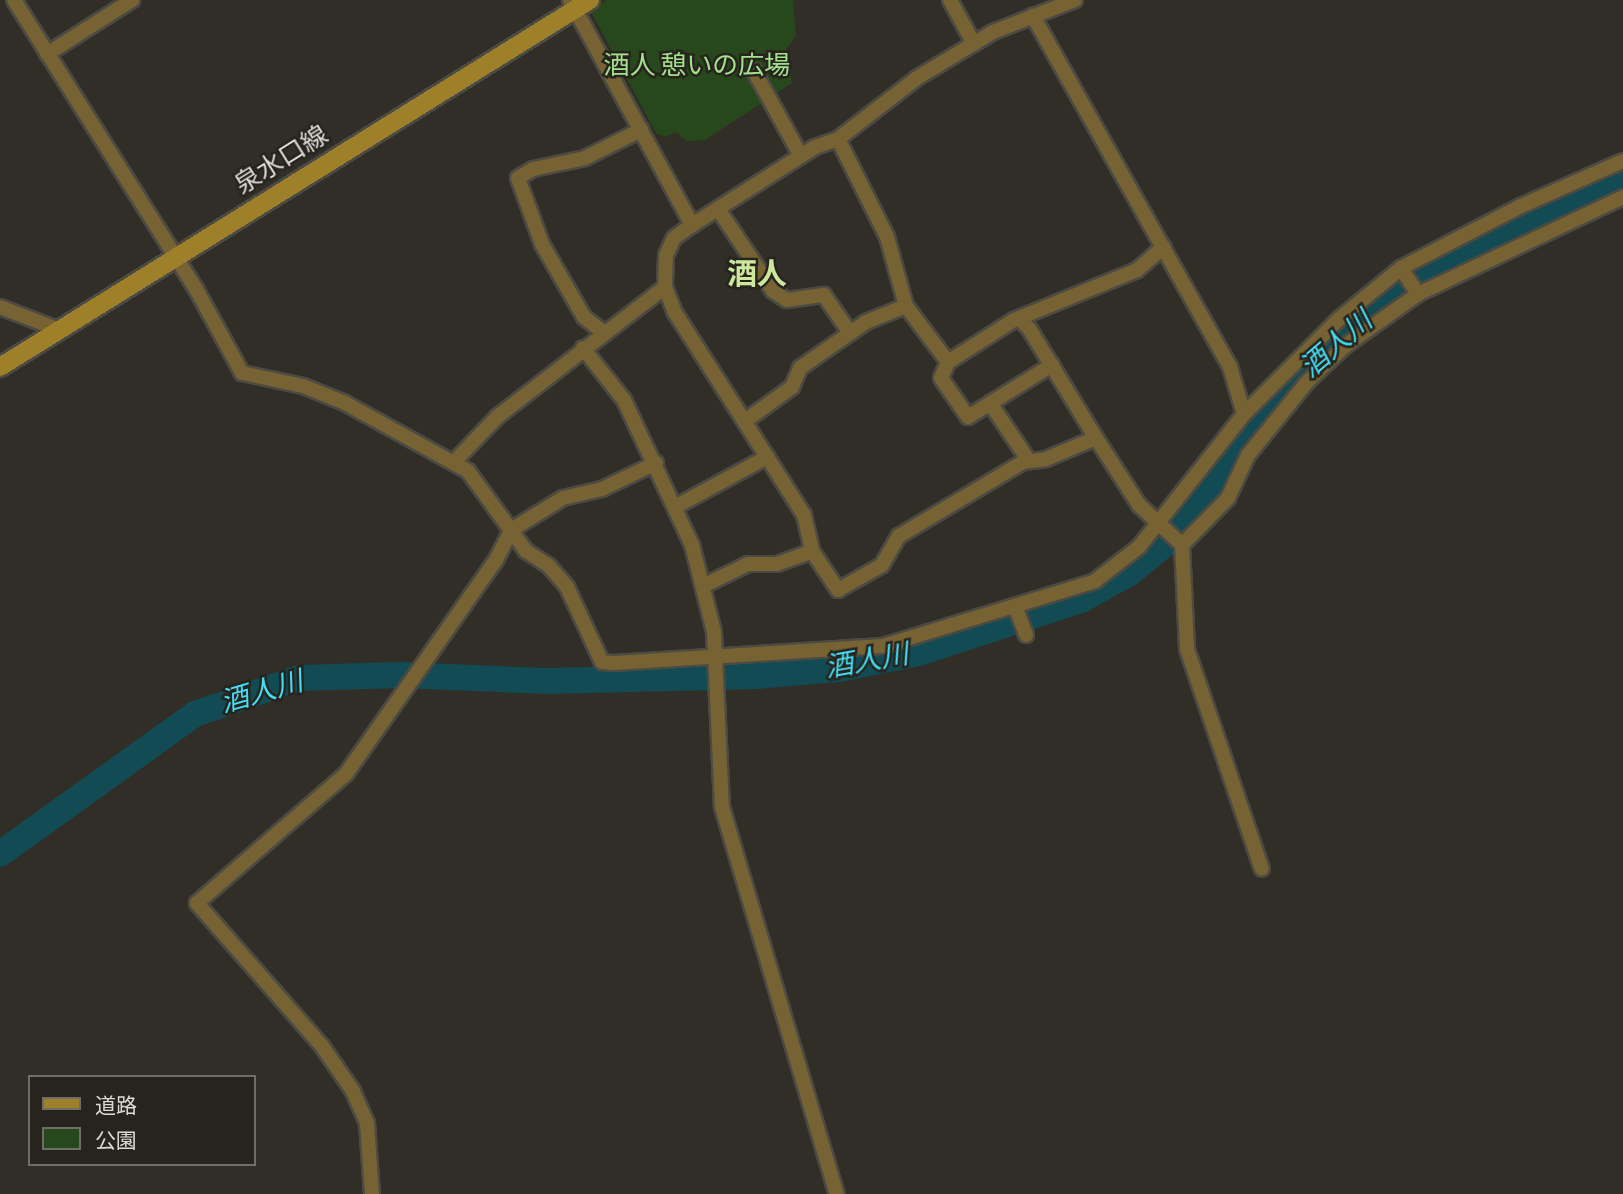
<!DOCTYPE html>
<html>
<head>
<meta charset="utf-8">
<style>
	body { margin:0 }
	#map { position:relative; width:1623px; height:1194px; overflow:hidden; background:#302e27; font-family:"Alegreya Sans","Noto Sans JP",sans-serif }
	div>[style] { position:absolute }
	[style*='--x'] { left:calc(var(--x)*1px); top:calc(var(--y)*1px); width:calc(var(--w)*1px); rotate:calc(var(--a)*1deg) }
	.green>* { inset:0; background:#27471c }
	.river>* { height:26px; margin:-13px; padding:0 13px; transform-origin:13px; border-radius:13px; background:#124b54 }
	.roads { filter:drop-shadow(2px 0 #4b4a43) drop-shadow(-2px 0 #4b4a43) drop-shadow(0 2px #4b4a43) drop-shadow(0 -2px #4b4a43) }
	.street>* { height:14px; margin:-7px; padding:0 7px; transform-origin:7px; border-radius:7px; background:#766232 }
	.secondary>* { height:18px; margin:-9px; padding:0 9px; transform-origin:9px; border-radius:9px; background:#9e7f2a }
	span { translate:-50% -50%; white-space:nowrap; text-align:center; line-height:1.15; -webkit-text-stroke:5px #26241d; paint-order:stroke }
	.park-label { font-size:26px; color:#a2e08d }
	.street-label { font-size:26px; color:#dbdad5 }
	.water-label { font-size:28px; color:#44dcf5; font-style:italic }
	.quarter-label { font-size:30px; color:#cde79d; font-weight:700 }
	.legend { position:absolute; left:28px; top:1075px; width:228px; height:91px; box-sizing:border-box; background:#26241d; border:2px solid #6e6d67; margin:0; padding:9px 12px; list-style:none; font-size:21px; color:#dbdad5 }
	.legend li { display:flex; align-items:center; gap:14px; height:35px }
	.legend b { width:35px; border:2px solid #6e6d67 }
</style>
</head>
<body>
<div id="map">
	<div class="green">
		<i style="clip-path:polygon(607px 0,793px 0,796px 36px,786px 49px,792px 83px,705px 140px,687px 141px,676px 132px,665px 137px,656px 133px,590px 10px)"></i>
	</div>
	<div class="river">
		<i style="--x:0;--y:854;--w:240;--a:-35.7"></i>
		<i style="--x:195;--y:714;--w:110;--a:-19.1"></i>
		<i style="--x:299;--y:678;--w:103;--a:-1.7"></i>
		<i style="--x:402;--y:675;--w:146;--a:2.4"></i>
		<i style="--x:548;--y:681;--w:209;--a:-1.4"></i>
		<i style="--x:757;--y:676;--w:82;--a:-4.9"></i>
		<i style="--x:839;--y:669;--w:82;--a:-11.3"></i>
		<i style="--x:919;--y:653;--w:170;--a:-18.1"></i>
		<i style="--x:1081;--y:600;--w:56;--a:-28.9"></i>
		<i style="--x:1130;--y:573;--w:45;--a:-39.6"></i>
		<i style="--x:1165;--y:544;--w:238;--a:-51.3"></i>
		<i style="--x:1314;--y:358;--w:43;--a:-42.2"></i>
		<i style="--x:1346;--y:329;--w:115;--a:-32.6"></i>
		<i style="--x:1443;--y:267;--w:199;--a:-25.5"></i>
	</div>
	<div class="roads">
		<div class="street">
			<i style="--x:14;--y:0;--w:342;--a:57.8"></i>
			<i style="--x:196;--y:289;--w:96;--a:61.3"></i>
			<i style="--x:242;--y:373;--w:62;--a:12"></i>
			<i style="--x:303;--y:386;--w:45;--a:22"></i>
			<i style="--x:345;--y:403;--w:141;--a:28.9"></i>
			<i style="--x:468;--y:471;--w:99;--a:54.1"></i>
			<i style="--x:526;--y:551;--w:27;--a:33"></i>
			<i style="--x:549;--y:566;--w:28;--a:49"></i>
			<i style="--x:567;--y:587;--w:83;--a:65"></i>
			<i style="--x:602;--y:662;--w:11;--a:5"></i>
			<i style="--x:613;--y:663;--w:271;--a:-3.6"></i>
			<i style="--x:883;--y:646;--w:222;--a:-17"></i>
			<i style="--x:1095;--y:581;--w:56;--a:-37.7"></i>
			<i style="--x:1139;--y:547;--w:169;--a:-51.7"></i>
			<i style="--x:1244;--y:414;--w:49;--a:-106.6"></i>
			<i style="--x:1230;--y:367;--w:403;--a:-119.3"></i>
			<i style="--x:570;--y:0;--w:256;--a:61.5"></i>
			<i style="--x:950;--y:0;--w:50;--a:61.4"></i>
			<i style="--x:1075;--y:0;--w:88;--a:158.7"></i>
			<i style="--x:993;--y:32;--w:89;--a:148.8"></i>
			<i style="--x:917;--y:78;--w:100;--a:142.3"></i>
			<i style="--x:838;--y:139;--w:24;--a:161"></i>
			<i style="--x:815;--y:147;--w:146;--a:147.6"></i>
			<i style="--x:692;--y:225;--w:22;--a:144"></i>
			<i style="--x:674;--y:238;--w:19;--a:115"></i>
			<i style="--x:666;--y:255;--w:32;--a:92"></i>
			<i style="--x:665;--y:287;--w:26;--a:69"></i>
			<i style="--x:674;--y:311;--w:242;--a:57.5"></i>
			<i style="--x:804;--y:515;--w:37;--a:77"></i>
			<i style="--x:812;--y:551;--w:47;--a:56.3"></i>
			<i style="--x:838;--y:590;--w:51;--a:-29.6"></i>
			<i style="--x:882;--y:565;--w:34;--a:-60"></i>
			<i style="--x:899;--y:536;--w:144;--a:-30.8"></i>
			<i style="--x:1023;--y:462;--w:23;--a:-7"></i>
			<i style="--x:1046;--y:459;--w:54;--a:-22.8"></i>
			<i style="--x:1096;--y:438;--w:80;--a:57.3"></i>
			<i style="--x:1139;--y:505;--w:59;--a:42.9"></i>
			<i style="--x:1182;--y:545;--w:104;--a:87.2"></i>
			<i style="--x:1187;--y:649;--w:232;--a:71.2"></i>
			<i style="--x:47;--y:54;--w:101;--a:-32.4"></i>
			<i style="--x:754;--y:71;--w:97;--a:61.1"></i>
			<i style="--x:838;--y:139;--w:110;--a:63.4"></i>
			<i style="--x:887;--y:237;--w:72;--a:74.6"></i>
			<i style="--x:718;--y:209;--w:99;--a:56.1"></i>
			<i style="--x:773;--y:291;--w:17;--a:33"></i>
			<i style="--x:787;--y:300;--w:37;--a:-8"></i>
			<i style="--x:824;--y:295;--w:46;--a:55.6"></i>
			<i style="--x:1401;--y:268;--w:31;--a:57"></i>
			<i style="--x:0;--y:307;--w:64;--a:21"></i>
			<i style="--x:1019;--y:318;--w:16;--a:47"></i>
			<i style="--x:1030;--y:330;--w:127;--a:58.6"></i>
			<i style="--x:603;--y:332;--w:24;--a:-142"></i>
			<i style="--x:584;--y:317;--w:84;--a:-119.9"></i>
			<i style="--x:542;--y:244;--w:70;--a:-110"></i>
			<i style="--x:518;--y:178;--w:17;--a:-31"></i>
			<i style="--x:533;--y:169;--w:53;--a:-11.9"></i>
			<i style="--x:585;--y:158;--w:63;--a:-26.6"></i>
			<i style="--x:583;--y:348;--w:66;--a:51.7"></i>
			<i style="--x:624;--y:400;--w:160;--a:64.9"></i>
			<i style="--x:692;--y:545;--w:90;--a:75.8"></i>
			<i style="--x:714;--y:632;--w:175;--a:87.4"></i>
			<i style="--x:722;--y:807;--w:404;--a:73.5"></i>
			<i style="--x:948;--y:362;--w:17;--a:114"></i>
			<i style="--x:941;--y:378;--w:47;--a:55.3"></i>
			<i style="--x:968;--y:417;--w:99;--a:-31.8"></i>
			<i style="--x:990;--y:403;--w:70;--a:56.1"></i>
			<i style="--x:1244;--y:414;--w:134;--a:-45"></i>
			<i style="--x:1339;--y:319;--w:80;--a:-39.4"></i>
			<i style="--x:1401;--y:268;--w:135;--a:-27.3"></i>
			<i style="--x:1521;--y:206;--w:111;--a:-23.8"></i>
			<i style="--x:745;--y:421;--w:58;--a:-35.9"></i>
			<i style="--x:792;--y:387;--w:21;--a:-67"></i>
			<i style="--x:800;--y:368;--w:80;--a:-34.9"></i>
			<i style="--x:866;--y:322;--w:43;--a:-21.8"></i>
			<i style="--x:906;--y:306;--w:70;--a:53.1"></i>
			<i style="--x:948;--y:362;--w:78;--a:-32.5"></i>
			<i style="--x:1014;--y:320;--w:133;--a:-22.1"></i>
			<i style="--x:1137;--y:270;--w:35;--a:-41"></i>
			<i style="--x:455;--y:461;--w:61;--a:-46.3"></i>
			<i style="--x:497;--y:417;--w:212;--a:-37.7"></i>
			<i style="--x:675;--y:507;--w:105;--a:-28.5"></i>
			<i style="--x:1182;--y:545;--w:66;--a:-45.6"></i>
			<i style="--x:1228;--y:498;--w:47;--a:-65.1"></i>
			<i style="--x:1248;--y:455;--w:95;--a:-51"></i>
			<i style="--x:1308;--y:381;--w:51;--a:-43.4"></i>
			<i style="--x:1345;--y:346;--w:90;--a:-35.5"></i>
			<i style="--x:1418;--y:294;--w:227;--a:-25.3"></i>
			<i style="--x:703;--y:586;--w:50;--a:-26.1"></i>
			<i style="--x:748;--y:564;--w:29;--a:0"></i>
			<i style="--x:777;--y:564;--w:37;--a:-20"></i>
			<i style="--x:1015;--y:606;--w:31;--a:69"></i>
			<i style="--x:372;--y:1194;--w:71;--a:-94"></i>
			<i style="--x:367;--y:1123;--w:35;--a:-114"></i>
			<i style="--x:353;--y:1091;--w:55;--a:-124.6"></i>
			<i style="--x:322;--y:1046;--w:190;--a:-131.2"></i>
			<i style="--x:197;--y:903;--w:197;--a:-40.9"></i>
			<i style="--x:346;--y:774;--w:261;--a:-55"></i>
			<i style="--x:496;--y:560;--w:34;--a:-63"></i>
			<i style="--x:511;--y:530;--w:61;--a:-31.6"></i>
			<i style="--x:563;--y:498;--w:40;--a:-13"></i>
			<i style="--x:602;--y:489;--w:60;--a:-25.7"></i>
		</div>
		<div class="secondary">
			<i style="--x:0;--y:367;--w:695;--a:-31.88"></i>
		</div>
	</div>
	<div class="park-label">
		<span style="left:697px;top:67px">酒人 憩いの広場</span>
	</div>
	<div class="street-label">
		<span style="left:282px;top:161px;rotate:-32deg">泉水口線</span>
	</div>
	<div class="water-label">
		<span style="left:1337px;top:345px;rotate:-41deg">酒人川</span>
		<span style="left:867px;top:662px;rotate:-10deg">酒人川</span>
		<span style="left:262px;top:693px;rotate:-16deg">酒人川</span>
	</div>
	<div class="quarter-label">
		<span style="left:757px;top:275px">酒人</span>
	</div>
	<ul class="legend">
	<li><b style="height:9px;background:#9e7f2a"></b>道路</li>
	<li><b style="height:19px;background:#27471c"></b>公園</li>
	</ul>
</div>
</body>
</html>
